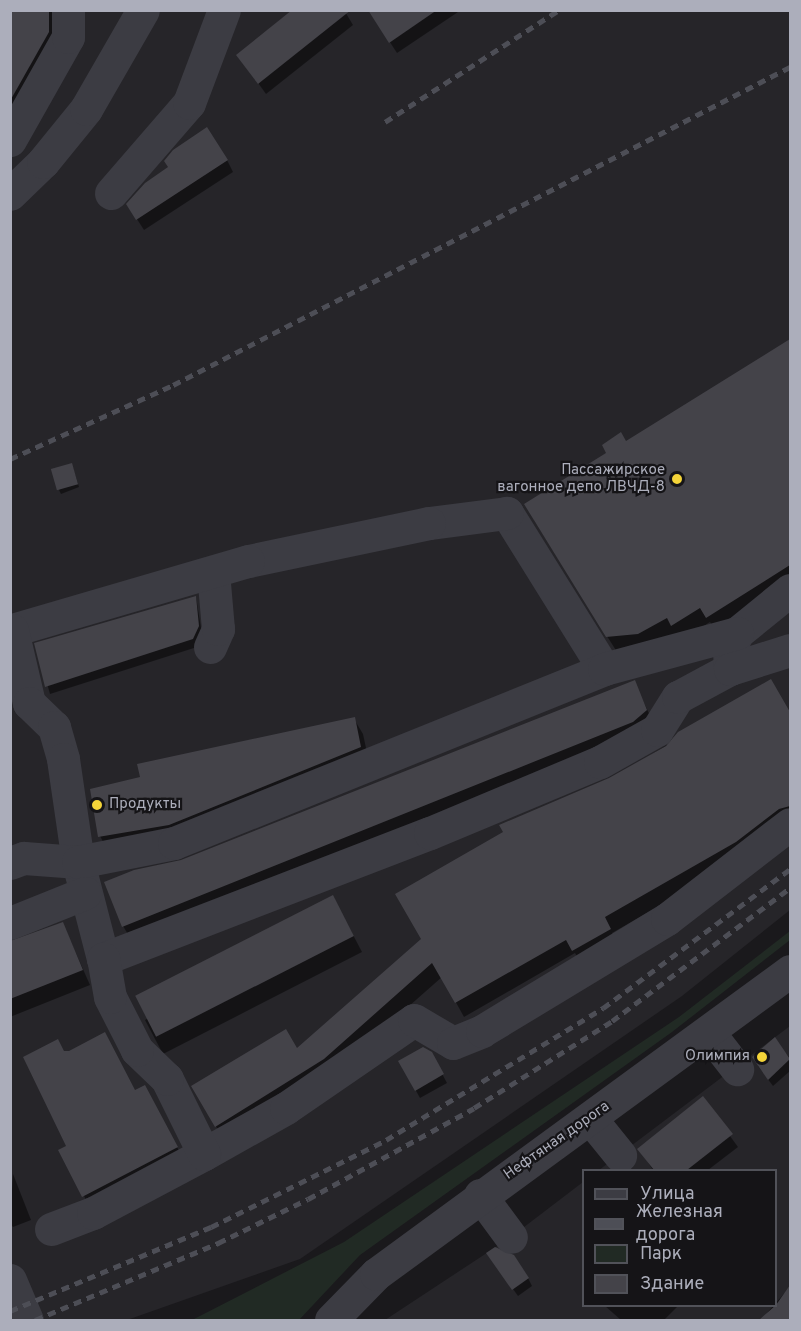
<!DOCTYPE html>
<html>
<head>
<meta charset="utf-8">
<style>
	body { margin:0 }
	#map { position:relative; width:801px; height:1331px; overflow:hidden; background:#1a191c; font-family:Overpass,sans-serif }
	div>[style] { position:absolute }
	[style*='--x'] { left:calc(var(--x)*1px); top:calc(var(--y)*1px); width:calc(var(--w)*1px); rotate:calc(var(--a)*1deg) }
	.built>* { inset:0; background:#262529 }
	.green>* { inset:0; background:#212a24 }
	.shadow>* { inset:0; background:#0007 }
	.building>* { inset:0; background:#444349; transform-origin:0 0 }
	.minor>* { height:33px; margin:-16.5px; padding:0 16.5px; transform-origin:16.5px; border-radius:16.5px; background:#3c3c43 }
	.rail>* { height:4.5px; margin-top:-2.25px; transform-origin:0; background:repeating-linear-gradient(90deg,#4d4e56 0 8px,transparent 0 14px) }
	.dots>* { width:16px; height:16px; translate:-50% -50%; box-sizing:border-box; border:3px solid #151417; border-radius:50% }
	span { translate:-50% -50%; white-space:nowrap; text-align:center; line-height:1.15; -webkit-text-stroke:4.5px #151417; paint-order:stroke }
	.poi-label { font-size:15px; color:#acaebb }
	.right { translate:-100% -50%; text-align:right }
	.left { translate:0 -50%; text-align:left }
	.street-label { font-size:15px; color:#acaebb }
	.frame { position:absolute; inset:0; border:12px solid #acaebb; pointer-events:none }
	.legend { position:absolute; left:582px; top:1169px; width:195px; height:138px; box-sizing:border-box; background:#151417; border:2px solid #515259; margin:0; padding:8px 10px; list-style:none; font-size:18px; color:#acaebb }
	.legend li { display:flex; align-items:center; gap:12px; height:30px }
	.legend b { width:30px; border:2px solid #515259 }
</style>
</head>
<body>
<div id="map">
	<div class="built">
		<i style="clip-path:polygon(10px 11px,790px 11px,790px 910px,682px 996px,300px 1259px,127px 1320px,11px 1320px)"></i>
		<i style="clip-path:polygon(790px 1026px,790px 1320px,385px 1320px,511px 1237px,583px 1182px,584px 1306px,776px 1306px,776px 1170px,599px 1170px)"></i>
	</div>
	<div class="green">
		<i style="clip-path:polygon(790px 931px,790px 940px,672px 1032px,360px 1255px,299px 1320px,192px 1320px,344px 1242px,679px 1017px)"></i>
	</div>
	<div class="shadow">
		<i style="clip-path:polygon(10px 10px,62px 10px,55px 45px,10px 124px)"></i>
		<i style="clip-path:polygon(344px 10px,353px 25px,266px 94px,238px 55px)"></i>
		<i style="clip-path:polygon(369px 10px,461px 10px,397px 53px)"></i>
		<i style="clip-path:polygon(227px 160px,233px 172px,144px 230px,135px 216px)"></i>
		<i style="clip-path:polygon(790px 341px,790px 586px,716px 632px,710px 622px,681px 640px,617px 652px,534px 520px,626px 443px)"></i>
		<i style="clip-path:polygon(73px 468px,79px 487px,61px 494px,59px 490px)"></i>
		<i style="clip-path:polygon(196px 597px,202px 634px,197px 647px,50px 694px,36px 644px)"></i>
		<i style="clip-path:polygon(771px 681px,790px 715px,790px 823px,744px 857px,612px 933px,619px 944px,582px 965px,575px 953px,464px 1017px,442px 977px,332px 1074px,224px 1140px,193px 1087px,297px 1050px,610px 780px)"></i>
		<i style="clip-path:polygon(634px 682px,655px 726px,132px 941px,123px 926px,181px 862px)"></i>
		<i style="clip-path:polygon(354px 719px,363px 734px,369px 762px,108px 851px,100px 836px)"></i>
		<i style="clip-path:polygon(341px 912px,362px 952px,163px 1054px,145px 1020px)"></i>
		<i style="clip-path:polygon(63px 924px,90px 985px,10px 1017px,10px 943px)"></i>
		<i style="clip-path:polygon(774px 1040px,790px 1058px,790px 1071px,773px 1086px,758px 1066px)"></i>
		<i style="clip-path:polygon(70px 1052px,153px 1102px,185px 1162px,92px 1211px,60px 1151px,68px 1147px,64px 1053px)"></i>
		<i style="clip-path:polygon(431px 1053px,447px 1083px,420px 1098px,400px 1062px)"></i>
		<i style="clip-path:polygon(703px 1099px,738px 1147px,708px 1170px,653px 1170px,639px 1149px)"></i>
		<i style="clip-path:polygon(13px 1174px,31px 1220px,13px 1227px,10px 1223px)"></i>
		<i style="clip-path:polygon(493px 1261px,528px 1278px,532px 1286px,518px 1296px)"></i>
		<i style="clip-path:polygon(790px 1287px,790px 1320px,770px 1320px,766px 1314px)"></i>
		<i style="clip-path:polygon(605px 1306px,678px 1306px,664px 1320px,621px 1320px)"></i>
	</div>
	<div class="building">
		<i style="clip-path:polygon(10px 10px,49px 10px,49px 32px,10px 101px)"></i>
		<i style="clip-path:polygon(292px 10px,351px 10px,258px 84px,236px 55px)"></i>
		<i style="clip-path:polygon(368px 10px,437px 10px,389px 43px)"></i>
		<i style="clip-path:polygon(207px 127px,228px 160px,136px 220px,126px 204px,145px 183px,168px 167px,164px 161px,173px 150px)"></i>
		<i style="clip-path:polygon(790px 339px,790px 565px,706px 618px,700px 608px,671px 626px,667px 618px,638px 634px,606px 637px,524px 504px,606px 453px,602px 445px,621px 432px,626px 441px)"></i>
		<i style="left:72px;top:463px;width:22px;height:22px;rotate:74deg"></i>
		<i style="clip-path:polygon(196px 596px,199px 626px,193px 639px,45px 687px,34px 643px)"></i>
		<i style="clip-path:polygon(771px 679px,790px 712px,790px 806px,779px 809px,736px 842px,605px 917px,611px 929px,572px 951px,566px 940px,455px 1003px,432px 963px,324px 1059px,215px 1127px,191px 1086px,286px 1029px,297px 1048px,421px 939px,395px 894px,503px 832px,499px 825px,609px 778px,666px 746px,678px 732px)"></i>
		<i style="clip-path:polygon(635px 680px,647px 710px,633px 722px,122px 927px,104px 882px,134px 870px,181px 860px)"></i>
		<i style="clip-path:polygon(355px 717px,361px 747px,169px 825px,98px 837px,90px 789px,140px 777px,137px 764px)"></i>
		<i style="left:333px;top:895px;width:46px;height:222px;rotate:63deg"></i>
		<i style="clip-path:polygon(63px 922px,83px 970px,10px 999px,10px 941px)"></i>
		<i style="clip-path:polygon(105px 1032px,135px 1090px,145px 1085px,178px 1147px,82px 1197px,58px 1150px,66px 1146px,23px 1057px,58px 1039px,64px 1051px,69px 1051px)"></i>
		<i style="clip-path:polygon(775px 1037px,790px 1059px,768px 1080px,752px 1057px)"></i>
		<i style="clip-path:polygon(423px 1047px,432px 1052px,444px 1074px,415px 1091px,398px 1061px)"></i>
		<i style="clip-path:polygon(703px 1096px,733px 1134px,687px 1170px,654px 1170px,637px 1149px)"></i>
		<i style="clip-path:polygon(495px 1247px,514px 1255px,529px 1278px,512px 1290px,486px 1253px)"></i>
		<i style="clip-path:polygon(790px 1285px,790px 1320px,759px 1320px,776px 1305px)"></i>
	</div>
	<div class="minor">
		<i style="--x:10;--y:140;--w:118;--a:-60.6"></i>
		<i style="--x:68;--y:37;--w:27;--a:-90"></i>
		<i style="--x:111;--y:193;--w:119;--a:-49.1"></i>
		<i style="--x:189;--y:103;--w:99;--a:-69.4"></i>
		<i style="--x:10;--y:194;--w:46;--a:-44.1"></i>
		<i style="--x:43;--y:162;--w:68;--a:-50.9"></i>
		<i style="--x:86;--y:109;--w:114;--a:-60.1"></i>
		<i style="--x:210;--y:647;--w:20;--a:-66"></i>
		<i style="--x:218;--y:629;--w:57;--a:-95"></i>
		<i style="--x:604;--y:669;--w:184;--a:-121.9"></i>
		<i style="--x:507;--y:513;--w:79;--a:172.7"></i>
		<i style="--x:429;--y:523;--w:185;--a:168.1"></i>
		<i style="--x:248;--y:561;--w:246;--a:163.7"></i>
		<i style="--x:12;--y:630;--w:75;--a:76.9"></i>
		<i style="--x:29;--y:703;--w:35;--a:44"></i>
		<i style="--x:54;--y:727;--w:33;--a:74"></i>
		<i style="--x:63;--y:759;--w:104;--a:81.7"></i>
		<i style="--x:78;--y:862;--w:100;--a:75.5"></i>
		<i style="--x:103;--y:959;--w:350;--a:-21.1"></i>
		<i style="--x:430;--y:833;--w:184;--a:-22.7"></i>
		<i style="--x:600;--y:762;--w:65;--a:-29.3"></i>
		<i style="--x:657;--y:730;--w:39;--a:-58"></i>
		<i style="--x:678;--y:697;--w:59;--a:-28.3"></i>
		<i style="--x:730;--y:669;--w:17;--a:-93"></i>
		<i style="--x:729;--y:652;--w:21;--a:-67"></i>
		<i style="--x:737;--y:633;--w:68;--a:-39.1"></i>
		<i style="--x:730;--y:669;--w:63;--a:-17.6"></i>
		<i style="--x:10;--y:863;--w:15;--a:-20"></i>
		<i style="--x:24;--y:858;--w:54;--a:4.2"></i>
		<i style="--x:78;--y:862;--w:98;--a:-11.2"></i>
		<i style="--x:174;--y:843;--w:464;--a:-22"></i>
		<i style="--x:604;--y:669;--w:138;--a:-15.1"></i>
		<i style="--x:10;--y:923;--w:81;--a:-21.8"></i>
		<i style="--x:709;--y:1033;--w:46;--a:52.1"></i>
		<i style="--x:590;--y:1118;--w:48;--a:51"></i>
		<i style="--x:204;--y:1154;--w:94;--a:-29.3"></i>
		<i style="--x:286;--y:1108;--w:155;--a:-34.5"></i>
		<i style="--x:414;--y:1020;--w:45;--a:30.5"></i>
		<i style="--x:453;--y:1043;--w:31;--a:-22"></i>
		<i style="--x:482;--y:1031;--w:216;--a:-31.2"></i>
		<i style="--x:667;--y:919;--w:155;--a:-37.7"></i>
		<i style="--x:480;--y:1195;--w:52;--a:53.6"></i>
		<i style="--x:51;--y:1229;--w:45;--a:-20.9"></i>
		<i style="--x:93;--y:1213;--w:126;--a:-28"></i>
		<i style="--x:204;--y:1154;--w:84;--a:-116.3"></i>
		<i style="--x:167;--y:1079;--w:42;--a:-136"></i>
		<i style="--x:137;--y:1050;--w:59;--a:-117"></i>
		<i style="--x:110;--y:997;--w:39;--a:-100"></i>
		<i style="--x:10;--y:1280;--w:43;--a:67"></i>
		<i style="--x:331;--y:1320;--w:64;--a:-45.6"></i>
		<i style="--x:376;--y:1274;--w:513;--a:-36.2"></i>
	</div>
	<div class="rail">
		<i style="--x:385;--y:122;--w:207;--a:-32.8"></i>
		<i style="--x:10;--y:459;--w:179;--a:-24.4"></i>
		<i style="--x:173;--y:385;--w:694;--a:-27.27"></i>
		<i style="--x:10;--y:1311;--w:218;--a:-22.7"></i>
		<i style="--x:211;--y:1227;--w:195;--a:-26.4"></i>
		<i style="--x:386;--y:1140;--w:254;--a:-31.3"></i>
		<i style="--x:603;--y:1008;--w:233;--a:-36.6"></i>
		<i style="--x:35;--y:1320;--w:199;--a:-22.8"></i>
		<i style="--x:218;--y:1243;--w:100;--a:-26.1"></i>
		<i style="--x:308;--y:1199;--w:189;--a:-28.7"></i>
		<i style="--x:474;--y:1108;--w:163;--a:-32.2"></i>
		<i style="--x:612;--y:1021;--w:222;--a:-36.8"></i>
	</div>
	<div class="dots">
		<i style="left:677px;top:479px;background:#f4d439"></i>
		<i style="left:97px;top:805px;background:#f4d439"></i>
		<i style="left:762px;top:1057px;background:#f4d439"></i>
	</div>
	<div class="poi-label">
		<span class="right" style="left:665px;top:479px">Пассажирское<br>вагонное депо ЛВЧД-8</span>
		<span class="left" style="left:109px;top:805px">Продукты</span>
		<span class="right" style="left:750px;top:1057px">Олимпия</span>
	</div>
	<div class="street-label">
		<span style="left:557px;top:1141px;rotate:-35deg">Нефтяная дорога</span>
	</div>
	<div class="frame"></div>
	<ul class="legend">
	<li><b style="height:8px;background:#3c3c43"></b>Улица</li>
	<li><b style="height:8px;background:#4d4e56"></b>Железная дорога</li>
	<li><b style="height:16px;background:#212a24"></b>Парк</li>
	<li><b style="height:16px;background:#444349"></b>Здание</li>
	</ul>
</div>
</body>
</html>
